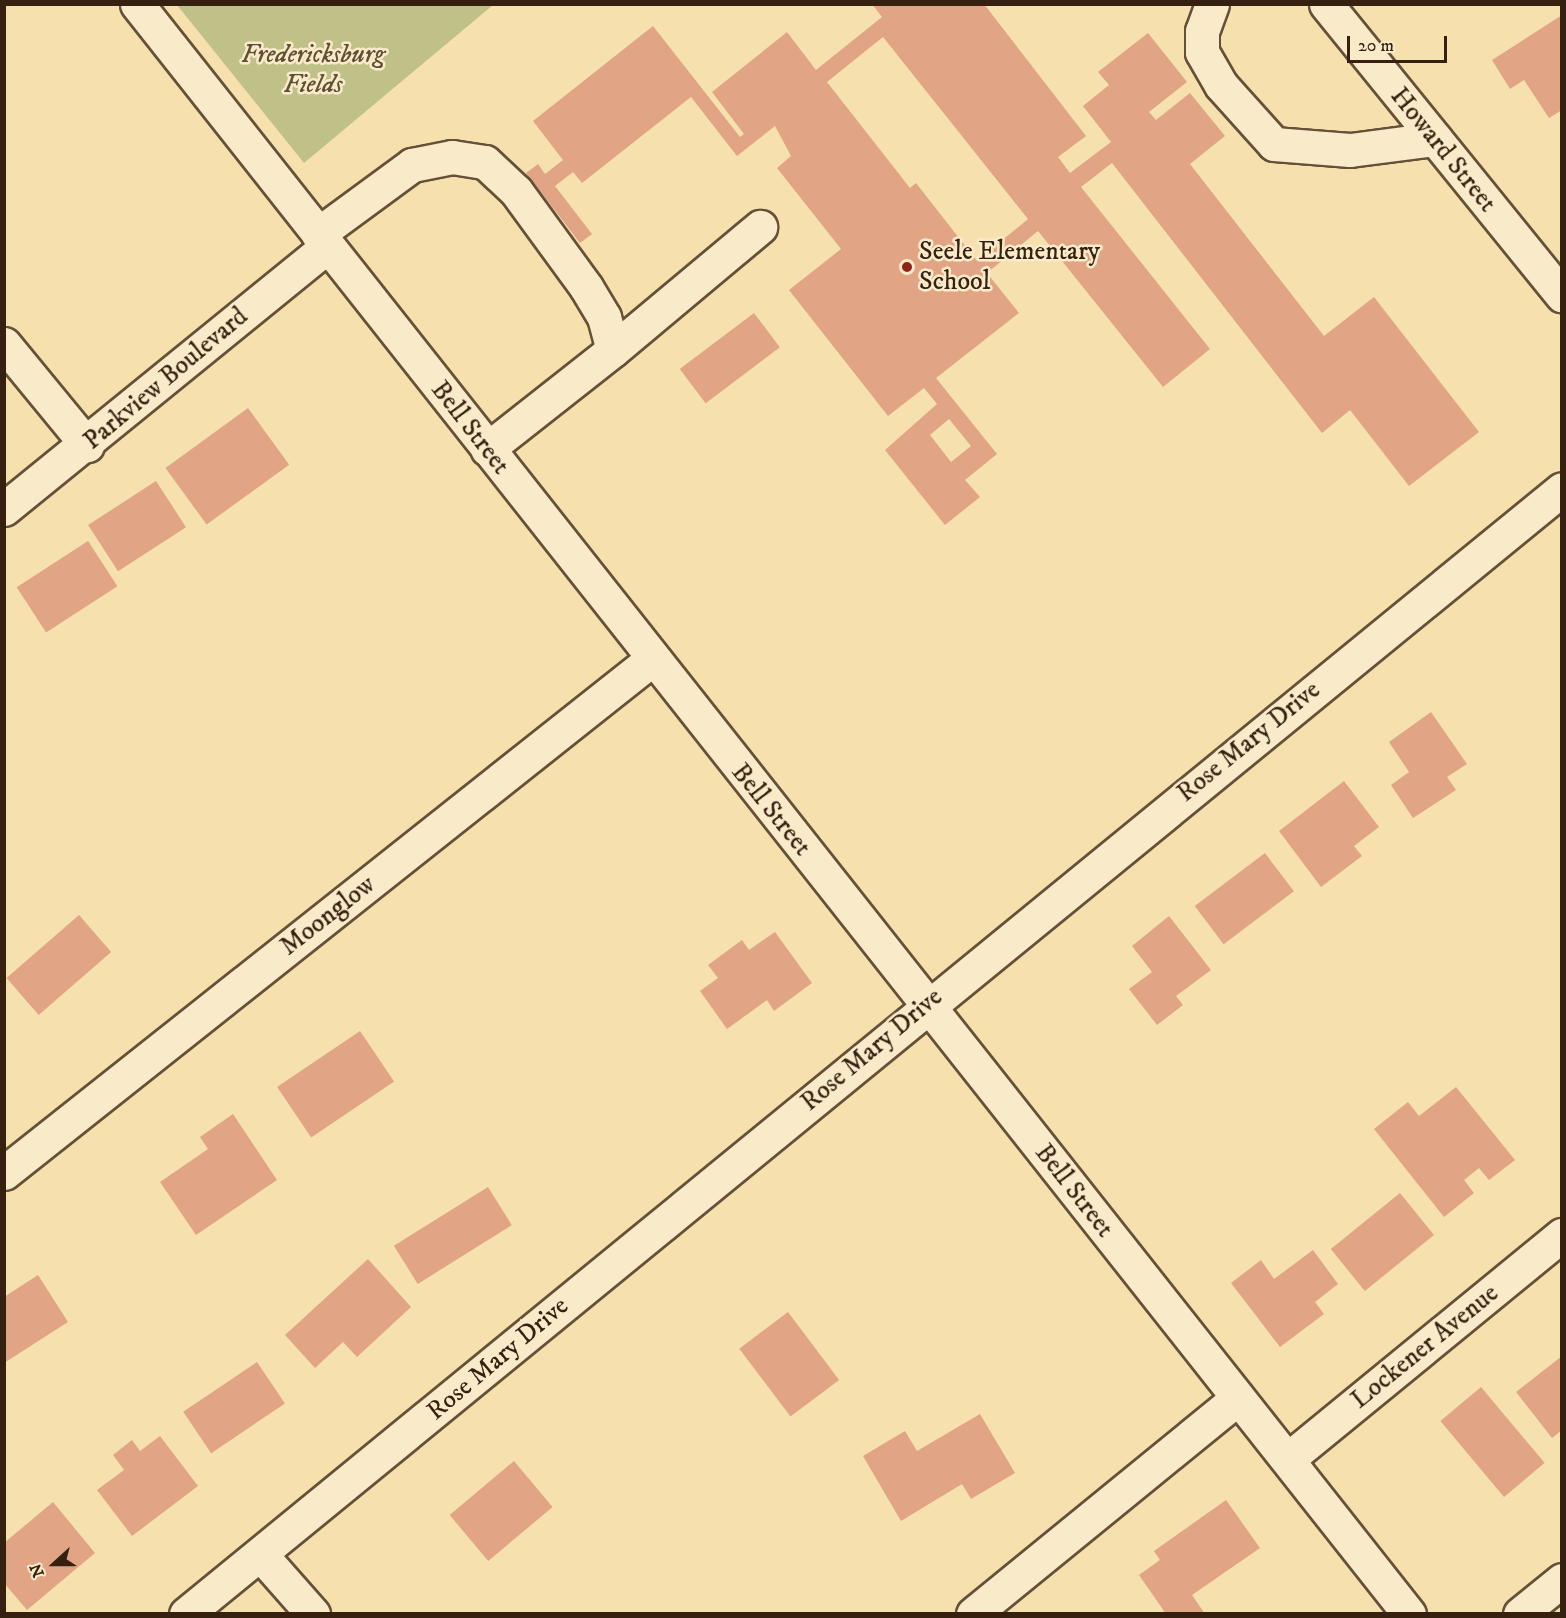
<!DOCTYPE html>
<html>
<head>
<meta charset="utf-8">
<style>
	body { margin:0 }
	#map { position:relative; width:1566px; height:1618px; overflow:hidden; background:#f6e0ae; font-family:"IM FELL DW Pica",serif }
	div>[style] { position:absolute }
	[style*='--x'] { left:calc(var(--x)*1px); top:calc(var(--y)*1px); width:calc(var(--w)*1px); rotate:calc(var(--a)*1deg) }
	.green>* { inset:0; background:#c0c188 }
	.building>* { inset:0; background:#e1a485; transform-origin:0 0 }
	.roads { filter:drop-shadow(2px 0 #665038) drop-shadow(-2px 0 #665038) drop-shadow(0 2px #665038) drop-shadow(0 -2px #665038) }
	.minor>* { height:33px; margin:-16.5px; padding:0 16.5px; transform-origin:16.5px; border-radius:16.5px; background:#f9ebca }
	.dots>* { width:16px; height:16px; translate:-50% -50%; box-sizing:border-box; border:3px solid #f9ebca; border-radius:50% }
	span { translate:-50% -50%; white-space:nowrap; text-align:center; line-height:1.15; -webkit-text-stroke:5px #f9ebca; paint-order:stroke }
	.park-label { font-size:26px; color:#5f5034; font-style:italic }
	.street-label { font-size:26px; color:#362010 }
	.poi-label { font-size:26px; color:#362010 }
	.left { translate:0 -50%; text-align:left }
	.frame { position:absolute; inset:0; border:6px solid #362010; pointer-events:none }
	.north { position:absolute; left:24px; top:1534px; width:60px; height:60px; -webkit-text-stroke:4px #f9ebca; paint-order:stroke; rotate:249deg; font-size:16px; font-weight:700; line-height:24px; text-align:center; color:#362010 }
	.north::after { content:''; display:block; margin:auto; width:21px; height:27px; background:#362010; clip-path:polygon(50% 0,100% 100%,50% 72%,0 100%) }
	.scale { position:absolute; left:1347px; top:36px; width:100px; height:27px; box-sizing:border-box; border:3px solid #362010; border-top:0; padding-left:8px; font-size:18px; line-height:21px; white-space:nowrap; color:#362010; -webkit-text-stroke:4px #f9ebca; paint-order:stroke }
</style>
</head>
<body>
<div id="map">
	<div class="green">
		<i style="clip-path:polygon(177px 5px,493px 5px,304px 163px)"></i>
	</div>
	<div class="building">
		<i style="clip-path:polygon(evenodd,872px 4px,984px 4px,1086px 136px,1058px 157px,1070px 173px,1111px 142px,1083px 106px,1109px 85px,1098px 72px,1148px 33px,1187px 82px,1149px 112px,1156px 120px,1190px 93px,1225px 136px,1190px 164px,1324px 336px,1374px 297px,1479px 432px,1409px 486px,1350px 410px,1322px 433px,1112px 163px,1081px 187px,1210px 349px,1163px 387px,1038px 231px,987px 273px,1019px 313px,936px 378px,997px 454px,965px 480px,980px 497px,945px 525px,885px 450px,937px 404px,924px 388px,888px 416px,789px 290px,841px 249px,777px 168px,791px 156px,775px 126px,737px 156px,691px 97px,582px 183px,573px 172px,555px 186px,592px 234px,580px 243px,526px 173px,538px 164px,545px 174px,563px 160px,533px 121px,653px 26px,740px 137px,744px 134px,712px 92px,787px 32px,816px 70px,882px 17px,872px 4px,883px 37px,1028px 219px,977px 261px,916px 183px,910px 188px,827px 82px,883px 37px,872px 4px,949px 419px,971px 446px,951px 462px,930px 435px,949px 419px)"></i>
		<i style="clip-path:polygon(1562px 15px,1562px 110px,1549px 118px,1524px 80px,1510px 89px,1492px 60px)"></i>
		<i style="left:754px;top:313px;width:43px;height:93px;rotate:53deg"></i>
		<i style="left:248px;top:408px;width:70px;height:102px;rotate:54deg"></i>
		<i style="left:156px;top:481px;width:55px;height:81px;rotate:57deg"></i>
		<i style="left:88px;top:541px;width:54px;height:85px;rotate:57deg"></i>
		<i style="clip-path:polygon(1431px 712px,1467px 764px,1447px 777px,1456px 790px,1413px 818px,1391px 785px,1409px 772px,1389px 742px)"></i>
		<i style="clip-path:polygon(1344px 781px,1379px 827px,1354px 846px,1362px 856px,1321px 887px,1279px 831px)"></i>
		<i style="left:1265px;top:853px;width:48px;height:88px;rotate:53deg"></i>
		<i style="left:79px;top:915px;width:49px;height:96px;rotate:49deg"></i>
		<i style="clip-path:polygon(1169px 916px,1211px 970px,1176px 996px,1183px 1005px,1157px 1025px,1129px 989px,1152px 972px,1132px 946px)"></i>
		<i style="clip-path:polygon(775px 932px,812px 983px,774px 1011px,767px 1000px,727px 1029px,700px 991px,718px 978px,708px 965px,742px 940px,749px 950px)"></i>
		<i style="left:360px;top:1031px;width:61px;height:100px;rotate:56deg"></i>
		<i style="clip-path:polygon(1456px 1087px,1515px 1160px,1489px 1180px,1479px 1168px,1464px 1180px,1474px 1193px,1444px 1217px,1374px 1129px,1408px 1102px,1419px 1116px)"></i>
		<i style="clip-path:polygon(233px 1114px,277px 1180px,196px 1235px,160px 1182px,208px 1149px,200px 1137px)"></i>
		<i style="left:488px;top:1187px;width:45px;height:111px;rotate:58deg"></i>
		<i style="left:1400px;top:1193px;width:54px;height:89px;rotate:51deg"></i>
		<i style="clip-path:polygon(1313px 1250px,1338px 1284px,1315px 1302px,1324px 1314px,1280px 1347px,1231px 1283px,1261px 1260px,1274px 1279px)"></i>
		<i style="clip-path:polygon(368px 1259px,411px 1307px,357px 1357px,343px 1342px,315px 1368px,285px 1335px)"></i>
		<i style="clip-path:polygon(38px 1275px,68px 1322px,4px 1363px,4px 1297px)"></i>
		<i style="left:788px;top:1312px;width:85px;height:61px;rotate:53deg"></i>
		<i style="clip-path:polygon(1562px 1356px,1562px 1430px,1552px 1438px,1516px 1392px)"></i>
		<i style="left:257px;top:1362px;width:50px;height:89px;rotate:56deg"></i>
		<i style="left:1481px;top:1387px;width:99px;height:53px;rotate:50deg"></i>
		<i style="clip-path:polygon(980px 1414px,1015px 1473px,971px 1499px,962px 1484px,901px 1521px,863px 1456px,905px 1431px,917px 1451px)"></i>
		<i style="clip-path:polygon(160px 1436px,198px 1486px,132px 1536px,97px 1490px,124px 1470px,113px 1455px,132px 1440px,140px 1451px)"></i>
		<i style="left:514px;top:1461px;width:60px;height:84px;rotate:50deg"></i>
		<i style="clip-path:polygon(1226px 1500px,1260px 1548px,1192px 1595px,1205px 1614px,1166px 1614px,1139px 1575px,1160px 1560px,1154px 1551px)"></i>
		<i style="clip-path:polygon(53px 1502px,95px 1553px,27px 1610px,4px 1583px,4px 1543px)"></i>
	</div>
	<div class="roads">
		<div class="minor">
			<i style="--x:137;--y:4;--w:2052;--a:51.69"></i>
			<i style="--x:1212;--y:4;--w:29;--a:110"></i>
			<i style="--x:1202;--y:31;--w:21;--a:90"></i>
			<i style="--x:1202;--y:52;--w:38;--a:60"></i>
			<i style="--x:1221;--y:85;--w:79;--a:48.1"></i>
			<i style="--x:1274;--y:144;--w:76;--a:4.5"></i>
			<i style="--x:1350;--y:150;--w:86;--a:-7.4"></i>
			<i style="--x:1326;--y:4;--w:375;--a:51"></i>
			<i style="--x:318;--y:234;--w:117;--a:-36.3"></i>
			<i style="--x:412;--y:165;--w:41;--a:-11.3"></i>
			<i style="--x:452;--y:157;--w:33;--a:9"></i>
			<i style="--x:485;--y:162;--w:42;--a:43.1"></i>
			<i style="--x:516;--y:191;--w:119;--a:53.9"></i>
			<i style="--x:586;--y:287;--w:35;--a:59"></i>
			<i style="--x:604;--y:317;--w:34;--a:75"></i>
			<i style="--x:613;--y:350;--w:160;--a:141.8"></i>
			<i style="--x:4;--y:344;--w:131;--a:50.6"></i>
			<i style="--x:613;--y:350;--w:192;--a:-39.9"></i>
			<i style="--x:4;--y:509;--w:415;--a:-39.1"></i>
			<i style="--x:4;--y:1173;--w:826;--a:-38.41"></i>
			<i style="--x:1288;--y:1459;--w:354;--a:-39.3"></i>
			<i style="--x:261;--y:1555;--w:79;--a:48.6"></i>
			<i style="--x:186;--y:1614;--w:1777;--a:-39.27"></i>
			<i style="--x:973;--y:1614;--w:342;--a:-39.2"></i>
			<i style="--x:1520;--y:1614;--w:54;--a:-39"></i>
		</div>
	</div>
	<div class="dots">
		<i style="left:907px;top:267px;background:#8f2418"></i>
	</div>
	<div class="park-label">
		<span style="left:313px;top:70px">Fredericksburg<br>Fields</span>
	</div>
	<div class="street-label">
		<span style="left:1443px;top:150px;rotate:51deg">Howard Street</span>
		<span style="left:166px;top:379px;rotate:-40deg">Parkview Boulevard</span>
		<span style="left:470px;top:428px;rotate:52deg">Bell Street</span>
		<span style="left:1249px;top:742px;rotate:-39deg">Rose Mary Drive</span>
		<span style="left:771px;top:810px;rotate:51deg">Bell Street</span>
		<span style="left:328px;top:916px;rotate:-38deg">Moonglow</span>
		<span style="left:872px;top:1050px;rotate:-40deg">Rose Mary Drive</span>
		<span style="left:1074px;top:1191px;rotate:52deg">Bell Street</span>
		<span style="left:1425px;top:1347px;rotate:-39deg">Lockener Avenue</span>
		<span style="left:498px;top:1359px;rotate:-40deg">Rose Mary Drive</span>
	</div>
	<div class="poi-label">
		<span class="left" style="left:919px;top:267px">Seele Elementary<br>School</span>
	</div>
	<div class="frame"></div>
	<div class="north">N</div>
	<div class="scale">20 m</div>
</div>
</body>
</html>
